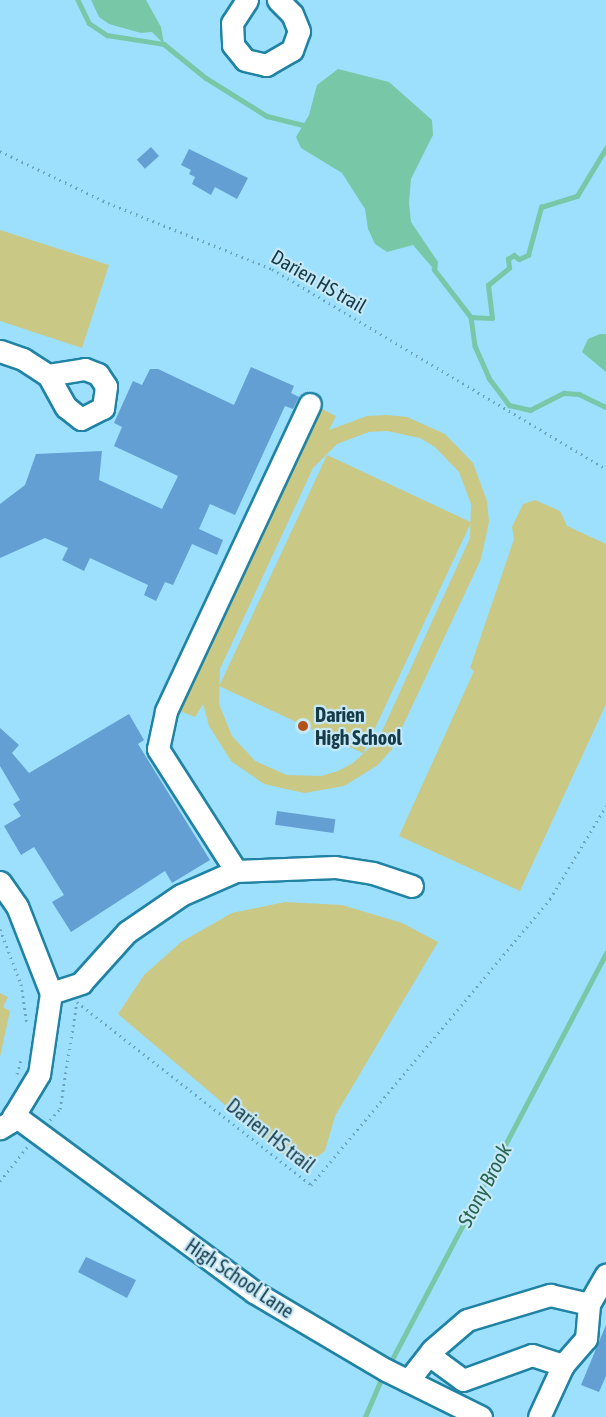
<!DOCTYPE html>
<html>
<head>
<meta charset="utf-8">
<style>
	body { margin:0 }
	#map { position:relative; width:606px; height:1417px; overflow:hidden; background:#9ce0fd; font-family:"Asap Condensed",sans-serif }
	div>[style] { position:absolute }
	[style*='--x'] { left:calc(var(--x)*1px); top:calc(var(--y)*1px); width:calc(var(--w)*1px); rotate:calc(var(--a)*1deg) }
	.green>* { inset:0; background:#cac885; transform-origin:0 0 }
	.water>* { inset:0; background:#78c7a7 }
	.stream>* { height:4.5px; margin:-2.25px; padding:0 2.25px; transform-origin:2.25px; border-radius:2.25px; background:#78c7a7 }
	.building>* { inset:0; background:#639fd3; transform-origin:0 0 }
	.path>* { height:3px; margin-top:-1.5px; transform-origin:0; background:repeating-linear-gradient(90deg,#6ca6be 0 1.5px,transparent 0 6px) }
	.roads { filter:drop-shadow(2px 0 #2183a4) drop-shadow(-2px 0 #2183a4) drop-shadow(0 2px #2183a4) drop-shadow(0 -2px #2183a4) }
	.minor>* { height:21px; margin:-10.5px; padding:0 10.5px; transform-origin:10.5px; border-radius:10.5px; background:#fff }
	.dots>* { width:16px; height:16px; translate:-50% -50%; box-sizing:border-box; border:3px solid #c7e8f7; border-radius:50% }
	span { translate:-50% -50%; white-space:nowrap; text-align:center; line-height:1.15; -webkit-text-stroke:4.5px #c7e8f7; paint-order:stroke }
	.street-label { font-size:20px; color:#153b49 }
	.poi-label { font-size:20px; color:#153b49; font-weight:700 }
	.left { translate:0 -50%; text-align:left }
	.water-label { font-size:21px; color:#28654f; font-style:italic }
</style>
</head>
<body>
<div id="map">
	<div class="green">
		<i style="clip-path:polygon(0 230px,109px 265px,82px 348px,0 321px)"></i>
		<i style="clip-path:polygon(evenodd,316px 406px,336px 416px,329px 430px,367px 416px,387px 415px,407px 417px,445px 434px,473px 463px,487px 501px,489px 522px,481px 559px,392px 749px,378px 765px,344px 786px,304px 793px,264px 784px,231px 761px,209px 726px,203px 704px,195px 717px,175px 709px,316px 406px,387px 431px,420px 438px,435px 447px,459px 472px,471px 504px,470px 538px,378px 740px,353px 763px,338px 771px,321px 776px,287px 775px,255px 761px,232px 736px,219px 704px,220px 669px,313px 468px,337px 444px,369px 432px,387px 431px)"></i>
		<i style="left:327px;top:455px;width:159px;height:255px;rotate:25deg"></i>
		<i style="clip-path:polygon(535px 500px,560px 511px,567px 526px,606px 544px,606px 704px,520px 891px,399px 836px,474px 671px,470px 668px,514px 539px,512px 527px,523px 504px)"></i>
		<i style="clip-path:polygon(285px 902px,342px 905px,402px 923px,438px 942px,335px 1116px,325px 1151px,307px 1164px,290px 1160px,118px 1014px,144px 975px,181px 942px,232px 913px)"></i>
		<i style="clip-path:polygon(0 993px,8px 997px,3px 1007px,10px 1011px,0 1057px)"></i>
	</div>
	<div class="water">
		<i style="clip-path:polygon(91px 0,146px 0,161px 27px,164px 44px,152px 32px,141px 33px,109px 24px,99px 17px)"></i>
		<i style="clip-path:polygon(338px 69px,389px 82px,432px 120px,433px 135px,411px 179px,409px 203px,411px 222px,438px 262px,437px 273px,413px 245px,387px 252px,375px 244px,368px 229px,365px 209px,342px 173px,301px 148px,296px 137px,309px 115px,317px 85px)"></i>
		<i style="clip-path:polygon(600px 334px,606px 334px,606px 372px,582px 352px,588px 339px)"></i>
	</div>
	<div class="stream">
		<i style="--x:78;--y:0;--w:25;--a:64"></i>
		<i style="--x:89;--y:23;--w:22;--a:34"></i>
		<i style="--x:107;--y:35;--w:58;--a:9"></i>
		<i style="--x:164;--y:44;--w:54;--a:39"></i>
		<i style="--x:206;--y:78;--w:72;--a:31.9"></i>
		<i style="--x:267;--y:116;--w:41;--a:14"></i>
		<i style="--x:434;--y:269;--w:61;--a:52.4"></i>
		<i style="--x:471;--y:317;--w:21;--a:3"></i>
		<i style="--x:492;--y:318;--w:33;--a:-97"></i>
		<i style="--x:488;--y:285;--w:27;--a:-39"></i>
		<i style="--x:509;--y:268;--w:9;--a:-96"></i>
		<i style="--x:508;--y:259;--w:7;--a:-34"></i>
		<i style="--x:514;--y:255;--w:6;--a:39"></i>
		<i style="--x:519;--y:259;--w:10;--a:-24"></i>
		<i style="--x:528;--y:255;--w:50;--a:-74.8"></i>
		<i style="--x:541;--y:207;--w:38;--a:-17"></i>
		<i style="--x:577;--y:196;--w:56;--a:-58.9"></i>
		<i style="--x:471;--y:317;--w:29;--a:82"></i>
		<i style="--x:475;--y:346;--w:35;--a:66"></i>
		<i style="--x:489;--y:378;--w:34;--a:53"></i>
		<i style="--x:509;--y:405;--w:22;--a:13"></i>
		<i style="--x:530;--y:410;--w:38;--a:-27"></i>
		<i style="--x:564;--y:393;--w:15;--a:4"></i>
		<i style="--x:579;--y:394;--w:30;--a:26"></i>
		<i style="--x:389;--y:1365;--w:466;--a:-62.2"></i>
		<i style="--x:365;--y:1417;--w:46;--a:-66.8"></i>
	</div>
	<div class="building">
		<i style="left:151px;top:147px;width:12px;height:19px;rotate:48deg"></i>
		<i style="clip-path:polygon(189px 149px,248px 178px,237px 199px,215px 187px,211px 195px,192px 184px,195px 177px,189px 174px,191px 170px,181px 165px)"></i>
		<i style="clip-path:polygon(251px 367px,294px 386px,291px 393px,299px 397px,293px 409px,285px 406px,235px 515px,210px 504px,199px 529px,223px 540px,217px 555px,192px 544px,173px 585px,165px 582px,156px 601px,144px 595px,148px 585px,90px 558px,84px 571px,62px 560px,68px 548px,45px 538px,0 558px,0 504px,25px 485px,36px 454px,102px 451px,99px 480px,162px 509px,178px 476px,114px 446px,122px 427px,114px 423px,133px 381px,142px 385px,150px 369px,158px 369px,234px 405px)"></i>
		<i style="clip-path:polygon(129px 714px,144px 740px,138px 744px,210px 860px,172px 883px,165px 871px,71px 932px,52px 902px,64px 895px,34px 847px,21px 855px,4px 826px,21px 816px,13px 804px,20px 800px,0 766px,0 728px,19px 745px,12px 753px,29px 773px)"></i>
		<i style="left:277px;top:811px;width:59px;height:14px;rotate:8deg"></i>
		<i style="clip-path:polygon(86px 1257px,136px 1280px,127px 1298px,78px 1272px)"></i>
		<i style="clip-path:polygon(606px 1325px,606px 1376px,599px 1392px,581px 1385px)"></i>
	</div>
	<div class="path">
		<i style="--x:0;--y:151;--w:120;--a:25.7"></i>
		<i style="--x:108;--y:203;--w:177;--a:21.9"></i>
		<i style="--x:272;--y:269;--w:389;--a:30.9"></i>
		<i style="--x:0;--y:929;--w:59;--a:69.1"></i>
		<i style="--x:21;--y:984;--w:40;--a:81.5"></i>
		<i style="--x:17;--y:1074;--w:15;--a:-74"></i>
		<i style="--x:50;--y:1120;--w:15;--a:-48"></i>
		<i style="--x:60;--y:1109;--w:108;--a:-81"></i>
		<i style="--x:77;--y:1002;--w:297;--a:38"></i>
		<i style="--x:311;--y:1185;--w:373;--a:-50.1"></i>
		<i style="--x:550;--y:899;--w:109;--a:-58.9"></i>
		<i style="--x:0;--y:1181;--w:45;--a:-51.3"></i>
	</div>
	<div class="roads">
		<div class="minor">
			<i style="--x:247;--y:0;--w:27;--a:123"></i>
			<i style="--x:232;--y:23;--w:22;--a:87"></i>
			<i style="--x:233;--y:45;--w:19;--a:51"></i>
			<i style="--x:245;--y:60;--w:22;--a:13"></i>
			<i style="--x:266;--y:65;--w:30;--a:-30"></i>
			<i style="--x:292;--y:50;--w:20;--a:-70"></i>
			<i style="--x:299;--y:31;--w:18;--a:-112"></i>
			<i style="--x:292;--y:14;--w:20;--a:-135"></i>
			<i style="--x:0;--y:351;--w:24;--a:19"></i>
			<i style="--x:23;--y:359;--w:30;--a:33"></i>
			<i style="--x:48;--y:375;--w:37;--a:61"></i>
			<i style="--x:66;--y:407;--w:19;--a:39"></i>
			<i style="--x:81;--y:419;--w:25;--a:-27"></i>
			<i style="--x:103;--y:408;--w:22;--a:-82"></i>
			<i style="--x:106;--y:386;--w:14;--a:-124"></i>
			<i style="--x:98;--y:374;--w:14;--a:-159"></i>
			<i style="--x:85;--y:369;--w:37;--a:171"></i>
			<i style="--x:236;--y:871;--w:145;--a:-122.6"></i>
			<i style="--x:158;--y:749;--w:39;--a:-78"></i>
			<i style="--x:166;--y:711;--w:339;--a:-64.9"></i>
			<i style="--x:0;--y:882;--w:29;--a:55"></i>
			<i style="--x:17;--y:906;--w:93;--a:68.7"></i>
			<i style="--x:51;--y:993;--w:82;--a:98.4"></i>
			<i style="--x:39;--y:1074;--w:56;--a:121.1"></i>
			<i style="--x:10;--y:1122;--w:12;--a:149"></i>
			<i style="--x:51;--y:993;--w:32;--a:-18"></i>
			<i style="--x:81;--y:983;--w:69;--a:-48"></i>
			<i style="--x:127;--y:932;--w:65;--a:-34.4"></i>
			<i style="--x:181;--y:895;--w:60;--a:-23.6"></i>
			<i style="--x:236;--y:871;--w:99;--a:-2.3"></i>
			<i style="--x:335;--y:867;--w:38;--a:9"></i>
			<i style="--x:373;--y:873;--w:41;--a:18.4"></i>
			<i style="--x:14;--y:1115;--w:298;--a:36.4"></i>
			<i style="--x:254;--y:1292;--w:153;--a:30.6"></i>
			<i style="--x:386;--y:1370;--w:106;--a:26.3"></i>
			<i style="--x:429;--y:1355;--w:42;--a:36.3"></i>
			<i style="--x:463;--y:1380;--w:73;--a:-19.9"></i>
			<i style="--x:532;--y:1355;--w:33;--a:18"></i>
			<i style="--x:408;--y:1381;--w:39;--a:-52"></i>
			<i style="--x:432;--y:1350;--w:46;--a:-40.6"></i>
			<i style="--x:467;--y:1320;--w:87;--a:-16.8"></i>
			<i style="--x:550;--y:1295;--w:40;--a:13"></i>
			<i style="--x:539;--y:1417;--w:57;--a:-65.2"></i>
			<i style="--x:563;--y:1365;--w:35;--a:-49"></i>
			<i style="--x:586;--y:1339;--w:35;--a:-85"></i>
			<i style="--x:589;--y:1304;--w:34;--a:-60"></i>
		</div>
	</div>
	<div class="dots">
		<i style="left:303px;top:726px;background:#b35116"></i>
	</div>
	<div class="street-label">
		<span style="left:319px;top:281px;rotate:30deg">Darien HS trail</span>
		<span style="left:271px;top:1135px;rotate:38deg">Darien HS trail</span>
		<span style="left:240px;top:1278px;rotate:34deg">High School Lane</span>
	</div>
	<div class="poi-label">
		<span class="left" style="left:315px;top:726px">Darien<br>High School</span>
	</div>
	<div class="water-label">
		<span style="left:484px;top:1185px;rotate:-62deg">Stony Brook</span>
	</div>
</div>
</body>
</html>
